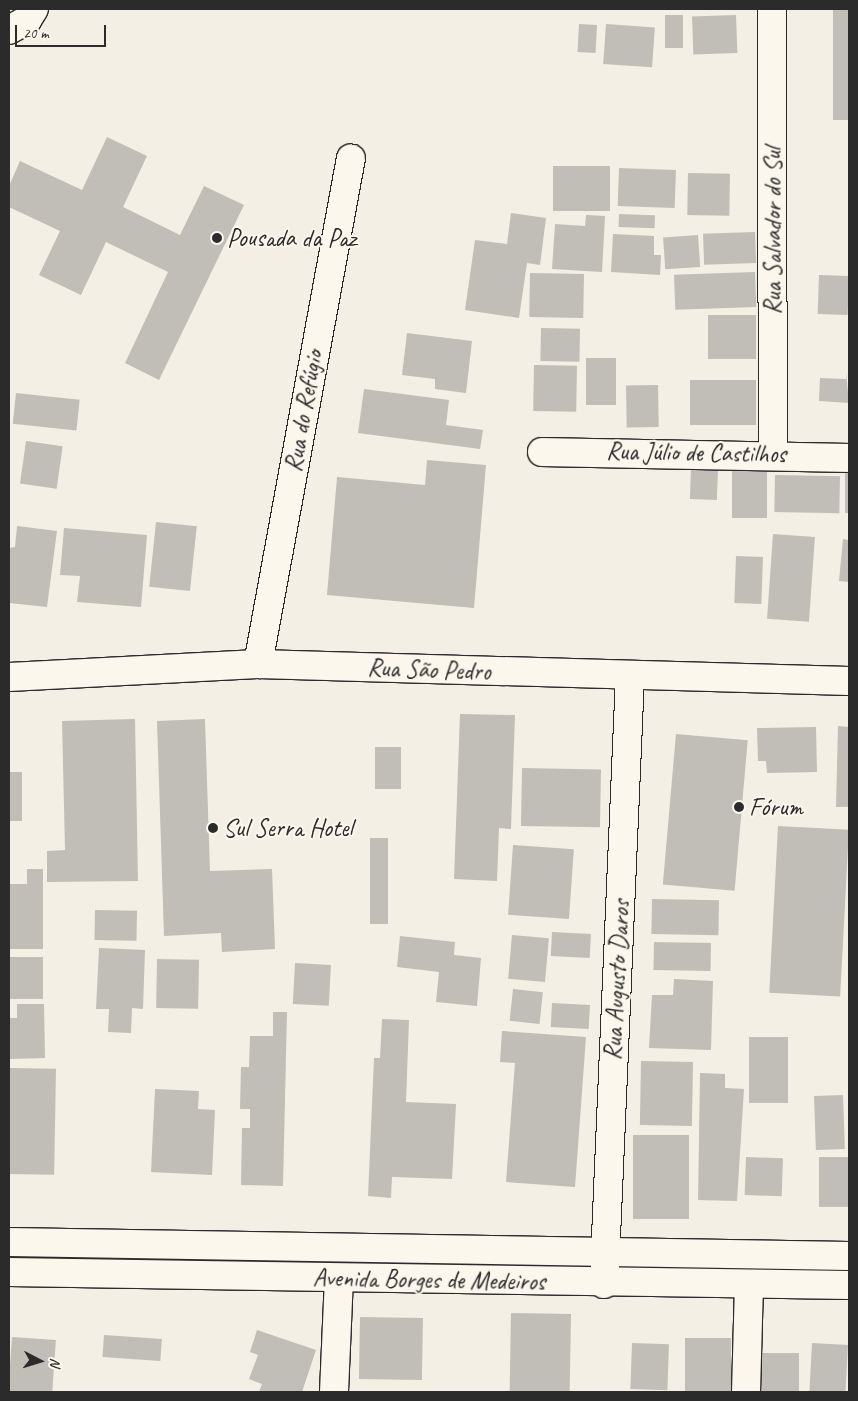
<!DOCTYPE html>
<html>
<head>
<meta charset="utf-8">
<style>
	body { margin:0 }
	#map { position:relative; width:858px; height:1401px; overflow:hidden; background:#f3efe4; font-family:Caveat,sans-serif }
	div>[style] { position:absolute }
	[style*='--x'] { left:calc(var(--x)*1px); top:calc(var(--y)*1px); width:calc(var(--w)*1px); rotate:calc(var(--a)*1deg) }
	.building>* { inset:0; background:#c0beb6; transform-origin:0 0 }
	.roads { filter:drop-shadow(1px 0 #2b2b2b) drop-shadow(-1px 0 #2b2b2b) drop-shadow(0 1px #2b2b2b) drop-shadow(0 -1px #2b2b2b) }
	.minor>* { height:28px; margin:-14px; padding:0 14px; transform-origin:14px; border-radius:14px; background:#fbf7ec }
	.major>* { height:28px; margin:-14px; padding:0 14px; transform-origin:14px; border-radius:14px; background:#fbf7ec }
	.dots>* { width:14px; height:14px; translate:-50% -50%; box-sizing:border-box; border:2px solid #fbf7ec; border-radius:50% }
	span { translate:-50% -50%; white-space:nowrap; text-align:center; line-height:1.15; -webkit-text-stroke:4px #fbf7ec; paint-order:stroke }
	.street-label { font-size:25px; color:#2b2b2b }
	.poi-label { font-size:25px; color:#2b2b2b }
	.left { translate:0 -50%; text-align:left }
	.frame { position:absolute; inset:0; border:10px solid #2b2b2b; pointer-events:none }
	.north { position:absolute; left:15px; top:1336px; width:50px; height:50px; -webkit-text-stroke:4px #fbf7ec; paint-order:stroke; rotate:95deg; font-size:14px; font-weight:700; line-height:20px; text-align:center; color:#2b2b2b }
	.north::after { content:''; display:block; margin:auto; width:18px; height:22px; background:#2b2b2b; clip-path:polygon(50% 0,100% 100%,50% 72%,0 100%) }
	.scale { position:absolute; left:15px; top:25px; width:91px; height:22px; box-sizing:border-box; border:2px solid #2b2b2b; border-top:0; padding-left:6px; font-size:15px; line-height:18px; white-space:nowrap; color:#2b2b2b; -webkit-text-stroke:4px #fbf7ec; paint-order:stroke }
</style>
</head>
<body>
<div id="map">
	<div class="building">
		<i style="left:833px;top:9px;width:16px;height:111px"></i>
		<i style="left:665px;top:15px;width:18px;height:33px"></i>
		<i style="left:736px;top:15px;width:38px;height:44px;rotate:88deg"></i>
		<i style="left:579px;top:24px;width:18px;height:28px;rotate:3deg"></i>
		<i style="left:606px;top:24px;width:49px;height:40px;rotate:4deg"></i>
		<i style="clip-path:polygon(107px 137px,147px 156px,123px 207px,180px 235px,204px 186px,244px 205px,159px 380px,125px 363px,168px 272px,106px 242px,81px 295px,39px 275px,60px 231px,9px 207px,9px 186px,20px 161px,82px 190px)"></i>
		<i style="left:553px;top:166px;width:57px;height:45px"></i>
		<i style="left:619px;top:168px;width:57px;height:38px;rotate:2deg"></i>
		<i style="left:688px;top:173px;width:42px;height:42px;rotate:1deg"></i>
		<i style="clip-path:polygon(511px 213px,546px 218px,540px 265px,527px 263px,519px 318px,465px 310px,475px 240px,507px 244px)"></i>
		<i style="left:619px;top:214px;width:36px;height:13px;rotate:2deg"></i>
		<i style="clip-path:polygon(586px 215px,605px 216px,602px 272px,552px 269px,555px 224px,585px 226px)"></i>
		<i style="left:755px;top:232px;width:31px;height:52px;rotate:88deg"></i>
		<i style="clip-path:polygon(613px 234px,654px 236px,654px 255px,661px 255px,660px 275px,611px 272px)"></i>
		<i style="left:698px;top:235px;width:32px;height:35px;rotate:86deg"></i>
		<i style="left:755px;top:272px;width:35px;height:81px;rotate:88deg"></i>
		<i style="left:530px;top:273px;width:54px;height:44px;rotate:1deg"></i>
		<i style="left:819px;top:275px;width:30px;height:39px;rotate:2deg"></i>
		<i style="left:708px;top:315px;width:48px;height:44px"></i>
		<i style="left:541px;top:328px;width:39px;height:33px;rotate:1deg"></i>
		<i style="clip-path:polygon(407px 333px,472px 341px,466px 393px,435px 389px,435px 379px,402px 375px)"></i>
		<i style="left:586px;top:358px;width:30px;height:47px"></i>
		<i style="left:534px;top:365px;width:43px;height:46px;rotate:1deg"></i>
		<i style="clip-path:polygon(846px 372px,849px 403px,819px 401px,820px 378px,846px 379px)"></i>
		<i style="left:690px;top:380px;width:66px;height:45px"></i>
		<i style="left:658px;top:385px;width:42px;height:32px;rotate:89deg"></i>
		<i style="clip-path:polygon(364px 389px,449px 400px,446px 425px,483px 430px,480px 449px,358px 433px)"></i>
		<i style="left:16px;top:393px;width:64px;height:31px;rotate:6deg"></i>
		<i style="left:26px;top:441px;width:37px;height:43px;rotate:8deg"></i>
		<i style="clip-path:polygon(427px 460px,486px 465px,474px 608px,327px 595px,337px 477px,425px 485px)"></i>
		<i style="left:732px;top:466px;width:35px;height:52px"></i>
		<i style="left:691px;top:468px;width:27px;height:31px;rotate:2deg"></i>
		<i style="left:845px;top:472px;width:4px;height:41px"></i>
		<i style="left:775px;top:475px;width:65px;height:37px;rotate:1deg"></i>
		<i style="left:156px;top:522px;width:41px;height:65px;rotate:6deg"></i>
		<i style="clip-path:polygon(17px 526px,57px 531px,47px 607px,9px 603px,9px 548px,15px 547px)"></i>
		<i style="clip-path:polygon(64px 528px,147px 535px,141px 607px,77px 602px,80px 576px,60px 575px)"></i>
		<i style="left:773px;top:534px;width:42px;height:85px;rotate:4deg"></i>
		<i style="clip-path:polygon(843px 539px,849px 540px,849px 582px,839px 581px)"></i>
		<i style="left:736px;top:556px;width:27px;height:47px;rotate:2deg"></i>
		<i style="clip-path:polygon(460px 714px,515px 715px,511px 829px,499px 828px,497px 881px,454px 879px)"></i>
		<i style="clip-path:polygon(135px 719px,138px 881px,47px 882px,47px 851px,65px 850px,62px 721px)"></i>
		<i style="clip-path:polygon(205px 719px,210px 871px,272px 869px,275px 949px,222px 952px,221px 933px,164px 936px,157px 721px)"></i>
		<i style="clip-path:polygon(838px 726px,849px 727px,849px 807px,836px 807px)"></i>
		<i style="clip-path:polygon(816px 727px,817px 772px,767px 773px,766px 761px,758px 761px,757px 728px)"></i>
		<i style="left:676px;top:734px;width:72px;height:151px;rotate:5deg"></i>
		<i style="left:375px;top:747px;width:26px;height:42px"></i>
		<i style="left:522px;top:768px;width:79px;height:58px;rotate:1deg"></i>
		<i style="left:9px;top:772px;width:13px;height:49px"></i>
		<i style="left:778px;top:826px;width:71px;height:167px;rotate:3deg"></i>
		<i style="left:370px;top:838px;width:18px;height:86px"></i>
		<i style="left:513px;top:845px;width:61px;height:70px;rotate:4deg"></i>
		<i style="clip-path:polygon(27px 869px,43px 869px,43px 949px,9px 949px,9px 884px,27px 884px)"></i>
		<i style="left:652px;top:899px;width:67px;height:35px;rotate:1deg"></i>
		<i style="left:95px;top:910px;width:42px;height:30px;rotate:1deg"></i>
		<i style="left:552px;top:932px;width:39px;height:24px;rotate:3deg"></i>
		<i style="left:512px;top:935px;width:37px;height:44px;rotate:5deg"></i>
		<i style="clip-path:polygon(400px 936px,455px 942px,454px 955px,481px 958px,477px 1006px,436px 1002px,439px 972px,397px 967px)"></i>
		<i style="left:654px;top:942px;width:57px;height:28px;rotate:1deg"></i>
		<i style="clip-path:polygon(99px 948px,145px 950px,143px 1009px,132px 1008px,131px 1033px,108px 1032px,109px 1009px,96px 1009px)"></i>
		<i style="left:9px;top:957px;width:34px;height:42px"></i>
		<i style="left:157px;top:959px;width:42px;height:49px;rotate:1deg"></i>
		<i style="left:295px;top:963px;width:36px;height:41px;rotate:3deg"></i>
		<i style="clip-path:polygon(674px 979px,713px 981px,711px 1050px,649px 1048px,652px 995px,673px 995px)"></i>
		<i style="left:513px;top:989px;width:30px;height:32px;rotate:6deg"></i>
		<i style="left:552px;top:1003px;width:38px;height:24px;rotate:3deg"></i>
		<i style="clip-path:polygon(17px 1004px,44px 1004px,45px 1058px,9px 1059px,9px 1018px,17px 1018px)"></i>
		<i style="clip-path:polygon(273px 1012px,287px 1012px,283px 1186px,241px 1185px,242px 1128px,250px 1128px,250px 1109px,240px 1109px,241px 1067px,249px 1067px,250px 1036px,273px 1036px)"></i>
		<i style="clip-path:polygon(382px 1019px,409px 1020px,406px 1102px,456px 1104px,452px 1179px,392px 1177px,391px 1198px,368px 1196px,374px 1058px,380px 1058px)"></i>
		<i style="clip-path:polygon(502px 1031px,586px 1037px,575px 1187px,506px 1182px,515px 1063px,500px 1062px)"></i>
		<i style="left:749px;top:1037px;width:39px;height:66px"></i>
		<i style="left:641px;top:1061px;width:52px;height:64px;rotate:1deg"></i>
		<i style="left:9px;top:1068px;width:47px;height:106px;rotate:1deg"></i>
		<i style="clip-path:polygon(700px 1073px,725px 1074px,725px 1088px,744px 1089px,737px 1201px,698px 1200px)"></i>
		<i style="clip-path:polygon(155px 1089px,199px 1091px,198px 1109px,215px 1110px,212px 1175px,151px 1172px)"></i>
		<i style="left:843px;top:1095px;width:54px;height:29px;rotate:88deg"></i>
		<i style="left:633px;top:1135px;width:56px;height:84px"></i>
		<i style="left:746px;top:1157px;width:37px;height:38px;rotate:2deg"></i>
		<i style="left:849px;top:1157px;width:50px;height:30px;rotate:90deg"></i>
		<i style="left:511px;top:1313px;width:60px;height:79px;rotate:1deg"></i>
		<i style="left:360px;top:1317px;width:63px;height:62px;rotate:1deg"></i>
		<i style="clip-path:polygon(257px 1330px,316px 1350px,302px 1392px,259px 1392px,262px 1384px,249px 1379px,258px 1355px,250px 1352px)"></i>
		<i style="left:104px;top:1335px;width:58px;height:22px;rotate:4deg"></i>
		<i style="left:12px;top:1337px;width:44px;height:55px;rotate:4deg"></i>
		<i style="left:685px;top:1338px;width:46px;height:54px"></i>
		<i style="left:632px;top:1343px;width:37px;height:46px;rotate:2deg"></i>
		<i style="left:812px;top:1343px;width:36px;height:49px;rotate:3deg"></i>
		<i style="left:761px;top:1353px;width:38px;height:39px"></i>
	</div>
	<div class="roads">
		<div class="minor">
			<i style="--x:772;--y:9;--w:444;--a:89.9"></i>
			<i style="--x:9;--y:30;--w:21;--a:-29"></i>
			<i style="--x:27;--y:20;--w:13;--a:-58"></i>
			<i style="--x:542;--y:452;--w:307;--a:1.1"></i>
			<i style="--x:258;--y:664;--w:514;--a:-79.59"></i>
			<i style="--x:604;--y:1284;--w:608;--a:-87.55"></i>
			<i style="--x:334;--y:1392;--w:114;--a:-87.5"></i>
			<i style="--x:746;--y:1392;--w:106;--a:-88.4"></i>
		</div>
		<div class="major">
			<i style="--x:9;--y:677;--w:249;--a:-3"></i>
			<i style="--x:258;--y:664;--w:591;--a:1.65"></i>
			<i style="--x:9;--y:1242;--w:840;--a:0.95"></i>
			<i style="--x:9;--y:1272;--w:840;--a:0.89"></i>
		</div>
	</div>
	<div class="dots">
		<i style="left:217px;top:238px;background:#2b2b2b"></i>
		<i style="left:739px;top:807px;background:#2b2b2b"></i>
		<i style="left:213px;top:828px;background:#2b2b2b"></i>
	</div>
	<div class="street-label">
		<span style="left:773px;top:231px;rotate:-90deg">Rua Salvador do Sul</span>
		<span style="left:304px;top:411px;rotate:-80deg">Rua do Refúgio</span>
		<span style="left:696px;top:453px;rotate:1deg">Rua Júlio de Castilhos</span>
		<span style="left:429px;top:670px;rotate:2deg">Rua São Pedro</span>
		<span style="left:617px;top:980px;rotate:-87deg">Rua Augusto Daros</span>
		<span style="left:429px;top:1280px;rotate:1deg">Avenida Borges de Medeiros</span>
	</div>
	<div class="poi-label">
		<span class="left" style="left:227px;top:238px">Pousada da Paz</span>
		<span class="left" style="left:749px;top:807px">Fórum</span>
		<span class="left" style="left:223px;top:828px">Sul Serra Hotel</span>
	</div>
	<div class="frame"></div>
	<div class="north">N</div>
	<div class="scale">20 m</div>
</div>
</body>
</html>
